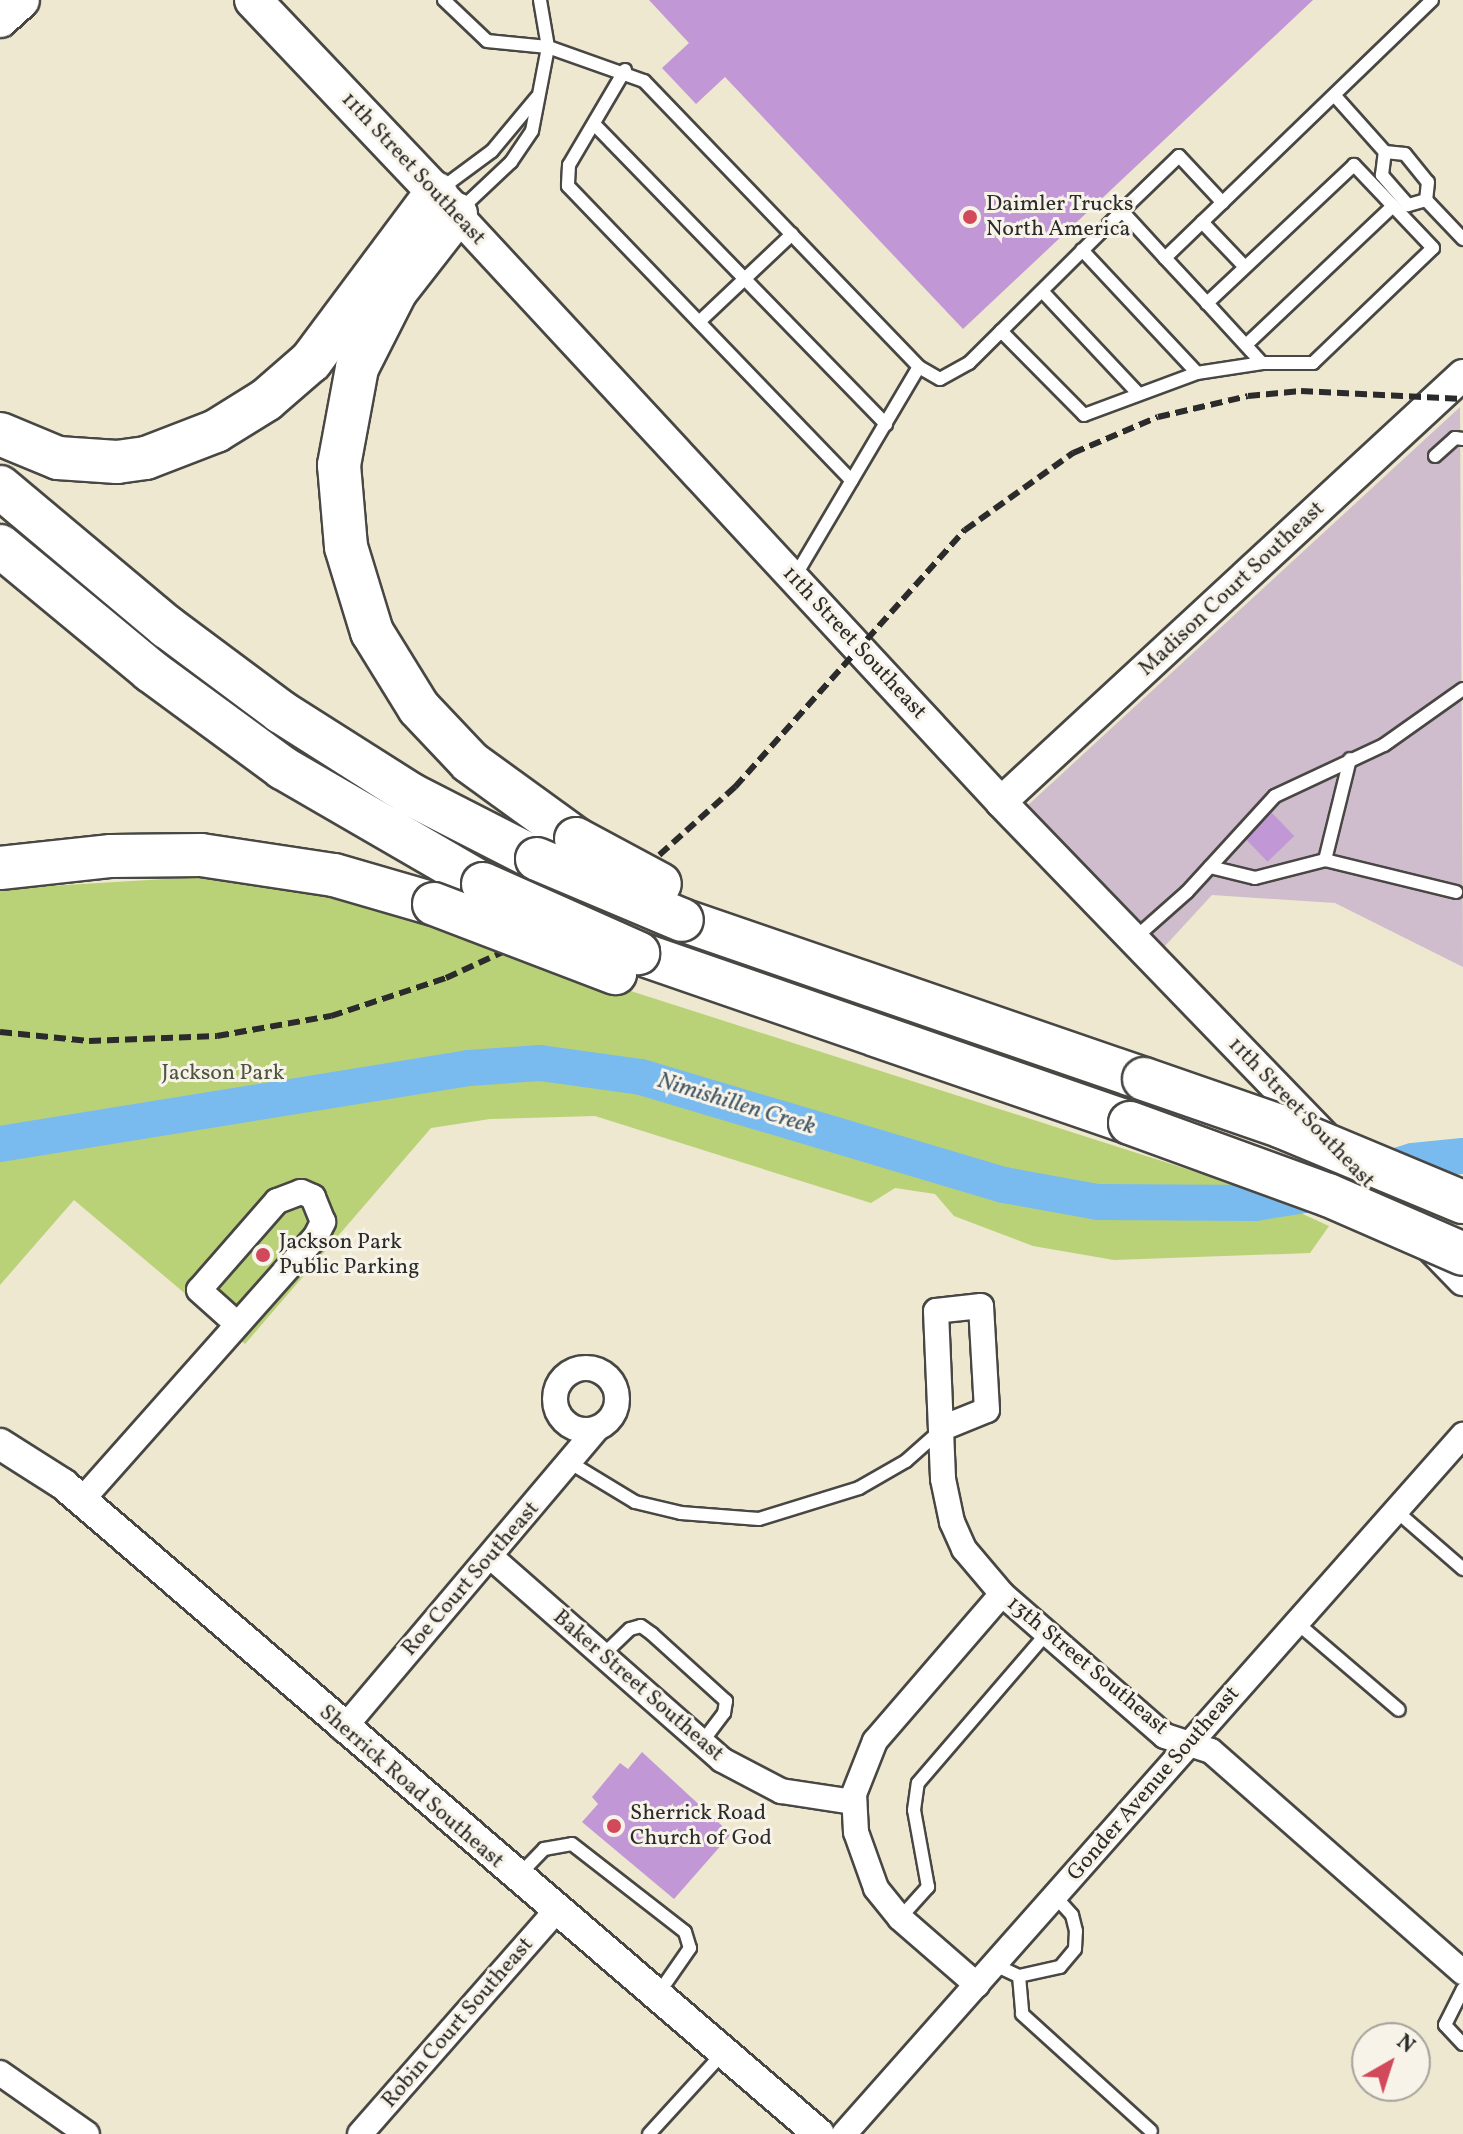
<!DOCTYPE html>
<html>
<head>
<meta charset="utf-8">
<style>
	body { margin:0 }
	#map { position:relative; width:1463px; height:2134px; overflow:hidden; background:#ede8cf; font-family:Vollkorn,serif }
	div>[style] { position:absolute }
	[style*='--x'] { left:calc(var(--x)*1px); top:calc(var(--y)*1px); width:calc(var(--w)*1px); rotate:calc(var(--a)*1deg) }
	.industrial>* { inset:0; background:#cfbdce }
	.green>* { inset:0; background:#b9d277 }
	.river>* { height:36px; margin:-18px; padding:0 18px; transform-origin:18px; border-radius:18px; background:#79bbee }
	.building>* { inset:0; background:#c198d5; transform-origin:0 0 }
	.roads { filter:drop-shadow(2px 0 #484744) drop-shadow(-2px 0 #484744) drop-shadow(0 2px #484744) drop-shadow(0 -2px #484744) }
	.service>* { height:12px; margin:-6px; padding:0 6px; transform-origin:6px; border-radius:6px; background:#fff }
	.minor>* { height:24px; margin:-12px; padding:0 12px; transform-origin:12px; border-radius:12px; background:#fff }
	.minor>.ring { margin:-12px; padding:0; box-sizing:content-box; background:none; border:24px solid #fff; border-radius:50% }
	.tertiary>* { height:30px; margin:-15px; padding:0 15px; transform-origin:15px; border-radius:15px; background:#fff }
	.primary>* { height:36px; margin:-18px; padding:0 18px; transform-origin:18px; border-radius:18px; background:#fff }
	.motorway>* { height:42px; margin:-21px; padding:0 21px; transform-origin:21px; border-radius:21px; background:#fff }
	.rail>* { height:6px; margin-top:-3px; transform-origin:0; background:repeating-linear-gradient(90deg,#2b2b2b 0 12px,transparent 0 18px) }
	.bridges { filter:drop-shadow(2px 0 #484744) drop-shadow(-2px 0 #484744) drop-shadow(0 2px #484744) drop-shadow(0 -2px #484744) }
	.motorway-bridge>* { height:42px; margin:-21px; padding:0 21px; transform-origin:21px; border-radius:21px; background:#fff }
	.dots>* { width:22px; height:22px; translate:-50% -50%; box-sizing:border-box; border:4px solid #f7f3e8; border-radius:50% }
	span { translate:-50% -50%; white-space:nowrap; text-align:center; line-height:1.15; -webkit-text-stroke:6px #f7f3e8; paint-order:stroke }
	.street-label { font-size:22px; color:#2b2b2b }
	.poi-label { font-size:22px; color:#2b2b2b }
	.left { translate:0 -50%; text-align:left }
	.park-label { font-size:22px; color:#4e553e }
	.water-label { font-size:24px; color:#425666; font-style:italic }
	.north { position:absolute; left:1351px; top:2022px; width:80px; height:80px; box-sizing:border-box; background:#f7f3e8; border:2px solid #a5a39c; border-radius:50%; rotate:39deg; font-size:22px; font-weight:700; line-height:32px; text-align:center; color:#2b2b2b }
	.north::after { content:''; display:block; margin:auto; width:28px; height:36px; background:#d1495b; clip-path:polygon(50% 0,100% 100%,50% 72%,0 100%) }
</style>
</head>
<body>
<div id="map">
	<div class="industrial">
		<i style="clip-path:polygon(1460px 407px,1463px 967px,1335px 903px,1212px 895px,1164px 947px,1027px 806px)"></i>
	</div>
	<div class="green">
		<i style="clip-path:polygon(198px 877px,334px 896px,1246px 1188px,1329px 1226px,1310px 1253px,1114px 1260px,1033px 1246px,954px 1216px,935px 1194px,895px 1188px,871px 1203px,595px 1116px,490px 1119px,431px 1128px,245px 1344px,74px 1200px,0 1285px,0 889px)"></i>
	</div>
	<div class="river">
		<i style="--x:0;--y:1144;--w:475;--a:-9.2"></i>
		<i style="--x:469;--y:1068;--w:71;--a:-4"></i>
		<i style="--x:540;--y:1063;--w:102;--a:7.9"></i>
		<i style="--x:641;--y:1077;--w:379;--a:16.6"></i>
		<i style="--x:1004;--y:1185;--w:96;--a:10.3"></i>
		<i style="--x:1098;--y:1202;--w:157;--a:0.4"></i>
		<i style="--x:1255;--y:1203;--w:51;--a:-9.1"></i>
		<i style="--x:1305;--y:1195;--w:113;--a:-17.5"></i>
		<i style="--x:1413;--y:1161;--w:50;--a:-5.7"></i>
	</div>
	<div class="building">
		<i style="clip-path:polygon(649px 0,1313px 0,963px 329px,725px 77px,696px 104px,662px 68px,689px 43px)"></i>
		<i style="left:1272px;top:813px;width:32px;height:37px;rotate:46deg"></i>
		<i style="clip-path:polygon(642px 1752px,731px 1834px,674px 1899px,582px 1822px,598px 1804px,592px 1797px,620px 1763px,628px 1769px)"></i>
	</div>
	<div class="roads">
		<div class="service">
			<i style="--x:444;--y:0;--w:59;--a:43.6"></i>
			<i style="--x:487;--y:41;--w:61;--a:5.6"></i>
			<i style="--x:548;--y:47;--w:102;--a:19.5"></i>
			<i style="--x:644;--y:81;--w:397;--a:46.1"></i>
			<i style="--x:919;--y:367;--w:24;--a:30"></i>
			<i style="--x:940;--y:379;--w:33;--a:-29"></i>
			<i style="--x:969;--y:363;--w:216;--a:-44.8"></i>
			<i style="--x:1122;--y:211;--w:64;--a:47.5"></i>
			<i style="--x:1165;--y:258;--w:371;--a:-44"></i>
			<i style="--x:625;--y:70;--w:110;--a:120.5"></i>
			<i style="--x:569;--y:165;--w:21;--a:93"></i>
			<i style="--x:568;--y:186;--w:409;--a:46.1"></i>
			<i style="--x:1335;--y:96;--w:75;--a:48.2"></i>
			<i style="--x:594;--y:124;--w:419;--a:45.8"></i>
			<i style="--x:442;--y:188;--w:62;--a:-36.5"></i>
			<i style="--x:492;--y:151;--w:70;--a:-50.2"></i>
			<i style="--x:1426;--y:200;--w:19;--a:164"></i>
			<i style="--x:1408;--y:205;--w:40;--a:-131"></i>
			<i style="--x:1382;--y:175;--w:23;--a:-83"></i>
			<i style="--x:1385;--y:152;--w:20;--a:6"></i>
			<i style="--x:1405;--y:154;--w:36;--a:51"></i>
			<i style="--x:1428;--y:182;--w:18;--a:96"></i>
			<i style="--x:1426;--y:200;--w:54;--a:46.5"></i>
			<i style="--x:460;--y:210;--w:70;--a:-43.3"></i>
			<i style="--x:511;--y:162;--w:37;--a:-56"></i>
			<i style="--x:532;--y:131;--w:86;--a:-79.2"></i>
			<i style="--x:548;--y:47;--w:48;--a:-99.7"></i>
			<i style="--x:1122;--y:211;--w:79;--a:-44"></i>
			<i style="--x:1179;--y:156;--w:64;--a:46.9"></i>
			<i style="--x:1202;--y:222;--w:62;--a:46.3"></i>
			<i style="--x:1082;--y:250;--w:168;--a:46.9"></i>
			<i style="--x:1042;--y:291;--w:139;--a:46.8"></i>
			<i style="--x:1207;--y:303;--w:81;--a:47.5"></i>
			<i style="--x:699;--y:322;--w:128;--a:-43.4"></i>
			<i style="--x:1001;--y:331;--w:118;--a:45.3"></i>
			<i style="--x:1084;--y:415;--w:121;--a:-20.4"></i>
			<i style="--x:1197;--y:373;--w:66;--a:-8.7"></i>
			<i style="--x:1262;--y:363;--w:51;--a:0"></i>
			<i style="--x:1313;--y:363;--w:166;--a:-43.8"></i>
			<i style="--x:1433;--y:248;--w:115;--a:-133.6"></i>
			<i style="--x:1354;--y:165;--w:202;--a:136.8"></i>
			<i style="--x:1207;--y:303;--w:62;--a:-133"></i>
			<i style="--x:1246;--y:345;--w:202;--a:-43.4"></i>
			<i style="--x:1435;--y:456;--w:27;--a:-42"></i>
			<i style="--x:1455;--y:438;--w:8;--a:7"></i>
			<i style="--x:794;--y:578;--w:245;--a:-59.4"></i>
			<i style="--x:1325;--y:860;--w:104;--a:-76.1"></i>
			<i style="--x:1210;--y:867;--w:46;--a:13.7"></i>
			<i style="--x:1255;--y:878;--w:72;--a:-14.4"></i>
			<i style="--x:1325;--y:860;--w:135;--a:13.7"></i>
			<i style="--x:1135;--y:938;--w:69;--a:-41.5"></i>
			<i style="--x:1187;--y:892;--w:130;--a:-47.5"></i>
			<i style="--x:1275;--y:796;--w:120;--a:-25.1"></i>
			<i style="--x:1384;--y:745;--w:97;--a:-35.3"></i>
			<i style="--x:569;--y:1462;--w:77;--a:31.2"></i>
			<i style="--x:635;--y:1502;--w:47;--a:13.4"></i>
			<i style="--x:681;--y:1513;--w:78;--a:4.4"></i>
			<i style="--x:759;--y:1519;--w:105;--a:-17.2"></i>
			<i style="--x:859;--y:1488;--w:54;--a:-29.9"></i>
			<i style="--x:906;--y:1461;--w:47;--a:-41.5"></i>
			<i style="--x:1395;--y:1510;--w:90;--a:40.9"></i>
			<i style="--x:1296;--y:1622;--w:135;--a:40.5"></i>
			<i style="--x:602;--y:1656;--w:39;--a:-44"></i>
			<i style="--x:630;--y:1629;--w:11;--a:-15"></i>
			<i style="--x:641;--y:1626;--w:14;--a:36"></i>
			<i style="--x:652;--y:1634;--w:100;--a:42.2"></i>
			<i style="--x:726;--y:1701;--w:12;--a:99"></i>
			<i style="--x:724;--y:1713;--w:39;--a:127"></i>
			<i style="--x:519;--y:1875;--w:36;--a:-46"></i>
			<i style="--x:544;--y:1849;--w:28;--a:-10"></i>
			<i style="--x:572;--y:1844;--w:143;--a:37.9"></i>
			<i style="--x:685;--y:1932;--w:17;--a:73"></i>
			<i style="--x:690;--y:1948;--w:56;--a:124.8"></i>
			<i style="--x:900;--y:1918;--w:42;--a:-47.9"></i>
			<i style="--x:928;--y:1887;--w:78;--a:-100.3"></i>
			<i style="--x:914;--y:1810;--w:27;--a:-82"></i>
			<i style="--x:918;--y:1783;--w:198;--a:-49.3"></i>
			<i style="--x:995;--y:1965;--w:26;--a:25"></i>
			<i style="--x:1019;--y:1976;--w:42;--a:-12.4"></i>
			<i style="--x:1060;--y:1967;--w:23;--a:-50"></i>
			<i style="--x:1075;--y:1949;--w:18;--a:-87"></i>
			<i style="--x:1076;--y:1931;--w:16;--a:-104"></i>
			<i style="--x:1072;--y:1915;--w:25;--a:-132"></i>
			<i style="--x:1019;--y:1976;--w:38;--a:85"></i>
			<i style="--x:1022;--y:2014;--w:174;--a:42.2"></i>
			<i style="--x:1463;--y:1989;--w:40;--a:116.6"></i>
			<i style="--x:1445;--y:2025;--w:26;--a:47"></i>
			<i style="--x:649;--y:2134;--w:110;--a:-47.6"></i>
		</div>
		<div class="minor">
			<i class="ring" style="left:555px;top:1368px;width:38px;height:38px"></i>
			<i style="--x:945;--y:1427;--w:45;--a:-22"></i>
			<i style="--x:987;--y:1410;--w:104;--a:-93.3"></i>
			<i style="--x:981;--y:1306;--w:45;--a:173.7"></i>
			<i style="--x:936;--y:1311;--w:168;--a:87.6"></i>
			<i style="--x:943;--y:1479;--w:44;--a:78.2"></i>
			<i style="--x:952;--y:1522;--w:30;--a:66"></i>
			<i style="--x:964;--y:1549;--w:59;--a:49.8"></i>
			<i style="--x:1002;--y:1594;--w:216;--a:41.1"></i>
			<i style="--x:1165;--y:1736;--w:48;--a:18.1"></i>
			<i style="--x:1211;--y:1751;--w:335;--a:41.3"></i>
			<i style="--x:81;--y:1501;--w:354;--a:-48.4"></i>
			<i style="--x:316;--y:1236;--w:16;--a:-63"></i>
			<i style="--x:323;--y:1222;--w:27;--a:-112"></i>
			<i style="--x:313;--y:1197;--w:13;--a:-157"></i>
			<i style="--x:301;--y:1192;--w:26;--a:159"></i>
			<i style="--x:277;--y:1201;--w:118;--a:131.2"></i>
			<i style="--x:199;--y:1290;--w:51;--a:41.8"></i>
			<i style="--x:491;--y:1557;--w:308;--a:41.3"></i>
			<i style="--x:722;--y:1760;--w:67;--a:27.7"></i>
			<i style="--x:781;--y:1791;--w:74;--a:8.6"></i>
			<i style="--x:343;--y:1729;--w:394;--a:-49.8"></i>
			<i style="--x:977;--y:1985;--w:102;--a:-139"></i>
			<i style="--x:900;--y:1918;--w:38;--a:-129"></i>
			<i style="--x:876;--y:1888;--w:59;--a:-109.7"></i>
			<i style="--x:856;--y:1832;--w:38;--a:-93"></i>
			<i style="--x:854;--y:1794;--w:57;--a:-68.4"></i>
			<i style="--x:875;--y:1741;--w:194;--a:-49.2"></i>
			<i style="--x:0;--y:2073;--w:106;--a:35"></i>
			<i style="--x:360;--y:2134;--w:297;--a:-48.7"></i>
			<i style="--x:844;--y:2134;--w:934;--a:-48.47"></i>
		</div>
		<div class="tertiary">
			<i style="--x:456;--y:214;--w:802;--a:47.17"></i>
			<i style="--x:1001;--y:802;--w:665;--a:45.98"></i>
			<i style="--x:1001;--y:802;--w:629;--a:-42.75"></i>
			<i style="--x:0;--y:1444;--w:75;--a:32.4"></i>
			<i style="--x:63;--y:1484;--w:997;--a:40.69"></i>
		</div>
		<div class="primary">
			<i style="--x:253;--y:0;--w:294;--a:46.5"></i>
			<i style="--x:0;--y:19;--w:28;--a:-42"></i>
		</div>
		<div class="motorway">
			<i style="--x:456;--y:214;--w:98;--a:127.9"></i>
			<i style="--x:396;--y:291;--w:86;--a:116.9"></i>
			<i style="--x:357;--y:368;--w:99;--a:100.5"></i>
			<i style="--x:339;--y:465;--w:82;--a:85.1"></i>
			<i style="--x:346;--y:547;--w:89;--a:73"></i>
			<i style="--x:372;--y:632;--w:89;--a:58.3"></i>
			<i style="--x:419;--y:708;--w:74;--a:46.6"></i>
			<i style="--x:470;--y:762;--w:131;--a:36"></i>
			<i style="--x:0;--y:434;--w:63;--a:22.5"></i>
			<i style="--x:58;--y:458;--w:59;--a:3.9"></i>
			<i style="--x:117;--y:462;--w:29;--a:-8"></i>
			<i style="--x:146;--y:458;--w:75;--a:-21.1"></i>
			<i style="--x:216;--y:431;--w:59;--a:-31.8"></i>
			<i style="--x:266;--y:400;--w:60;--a:-40.9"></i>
			<i style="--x:311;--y:361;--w:209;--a:-53.3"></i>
			<i style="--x:0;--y:487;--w:218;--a:40"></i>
			<i style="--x:167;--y:627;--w:142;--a:36.7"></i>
			<i style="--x:281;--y:712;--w:153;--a:32.4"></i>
			<i style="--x:410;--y:794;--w:143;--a:27.1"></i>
			<i style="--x:0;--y:546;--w:196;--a:39.6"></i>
			<i style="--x:151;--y:671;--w:164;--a:36.3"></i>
			<i style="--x:283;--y:768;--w:231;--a:30.1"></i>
			<i style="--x:0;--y:868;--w:112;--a:-6.2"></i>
			<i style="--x:111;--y:856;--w:90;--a:-0.6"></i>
			<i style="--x:201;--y:855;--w:134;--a:8.6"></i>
			<i style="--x:334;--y:875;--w:104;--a:16.2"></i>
			<i style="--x:682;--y:920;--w:489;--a:19"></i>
			<i style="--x:638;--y:953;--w:521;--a:19.06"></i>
		</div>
	</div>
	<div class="rail">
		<i style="--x:0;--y:1032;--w:89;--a:5.8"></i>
		<i style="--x:89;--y:1041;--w:128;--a:-2.2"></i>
		<i style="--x:217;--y:1036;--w:116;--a:-10"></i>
		<i style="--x:331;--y:1016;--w:121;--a:-18.3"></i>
		<i style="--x:446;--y:978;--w:106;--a:-24.6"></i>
		<i style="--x:542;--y:934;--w:124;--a:-32.8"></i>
		<i style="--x:646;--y:867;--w:120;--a:-42"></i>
		<i style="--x:735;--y:787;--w:345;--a:-48.2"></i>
		<i style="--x:965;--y:530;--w:133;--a:-35.5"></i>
		<i style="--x:1073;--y:453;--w:92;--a:-23"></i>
		<i style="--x:1158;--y:417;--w:92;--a:-13.1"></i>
		<i style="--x:1248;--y:396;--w:53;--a:-5.4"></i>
		<i style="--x:1301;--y:391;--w:162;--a:2.8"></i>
	</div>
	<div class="bridges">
		<div class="motorway-bridge">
			<i style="--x:576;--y:839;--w:95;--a:28.2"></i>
			<i style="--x:537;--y:859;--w:157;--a:22.8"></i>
			<i style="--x:483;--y:884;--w:170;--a:24"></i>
			<i style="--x:434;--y:904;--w:194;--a:20.9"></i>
			<i style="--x:1144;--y:1079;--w:144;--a:19.1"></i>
			<i style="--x:1280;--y:1126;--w:198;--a:22.6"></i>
			<i style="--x:1130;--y:1123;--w:211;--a:20"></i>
			<i style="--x:1328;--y:1195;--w:147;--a:23.6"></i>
		</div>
	</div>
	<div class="dots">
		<i style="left:970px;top:217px;background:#d1495b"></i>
		<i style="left:263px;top:1255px;background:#d1495b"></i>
		<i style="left:614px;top:1826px;background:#d1495b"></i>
	</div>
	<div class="street-label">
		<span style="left:413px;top:169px;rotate:47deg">11th Street Southeast</span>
		<span style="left:1232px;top:589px;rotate:-43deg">Madison Court Southeast</span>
		<span style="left:854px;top:643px;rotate:47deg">11th Street Southeast</span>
		<span style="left:1301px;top:1113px;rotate:46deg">11th Street Southeast</span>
		<span style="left:471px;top:1579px;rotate:-49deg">Roe Court Southeast</span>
		<span style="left:1087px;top:1666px;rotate:40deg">13th Street Southeast</span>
		<span style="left:638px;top:1686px;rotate:41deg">Baker Street Southeast</span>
		<span style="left:1154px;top:1784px;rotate:-49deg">Gonder Avenue Southeast</span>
		<span style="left:411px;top:1787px;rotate:41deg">Sherrick Road Southeast</span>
		<span style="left:458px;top:2023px;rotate:-49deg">Robin Court Southeast</span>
	</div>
	<div class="poi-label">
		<span class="left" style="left:986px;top:217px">Daimler Trucks<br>North America</span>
		<span class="left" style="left:279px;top:1255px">Jackson Park<br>Public Parking</span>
		<span class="left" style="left:630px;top:1826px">Sherrick Road<br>Church of God</span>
	</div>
	<div class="park-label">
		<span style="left:223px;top:1074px">Jackson Park</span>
	</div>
	<div class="water-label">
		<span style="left:736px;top:1105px;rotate:17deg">Nimishillen Creek</span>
	</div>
	<div class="north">N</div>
</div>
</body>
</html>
